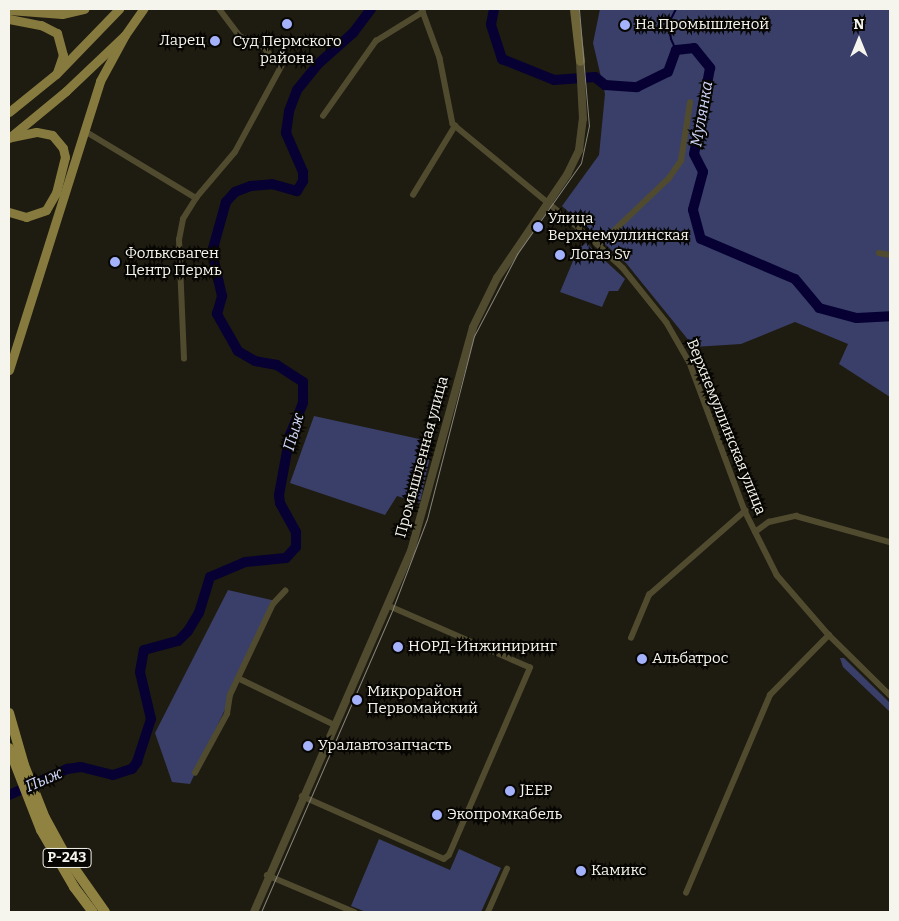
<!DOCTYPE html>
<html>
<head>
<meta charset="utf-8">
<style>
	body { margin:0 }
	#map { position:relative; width:899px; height:921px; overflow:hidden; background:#1e1b10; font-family:Bitter,serif }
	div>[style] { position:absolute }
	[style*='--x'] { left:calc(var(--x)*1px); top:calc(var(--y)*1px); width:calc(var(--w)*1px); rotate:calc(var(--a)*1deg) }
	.green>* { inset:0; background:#393f68 }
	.stream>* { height:2px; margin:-1px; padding:0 1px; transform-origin:1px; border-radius:1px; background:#070033 }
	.river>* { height:10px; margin:-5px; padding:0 5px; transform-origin:5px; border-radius:5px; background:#070033 }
	.minor>* { height:5.5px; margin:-2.75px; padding:0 2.75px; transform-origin:2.75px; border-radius:2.75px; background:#504b2f }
	.tertiary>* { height:8px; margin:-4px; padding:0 4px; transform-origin:4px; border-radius:4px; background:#504b2f }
	.secondary>* { height:9px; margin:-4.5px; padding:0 4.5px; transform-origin:4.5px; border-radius:4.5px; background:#6e6538 }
	.primary>* { height:9px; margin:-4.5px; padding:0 4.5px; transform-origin:4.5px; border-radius:4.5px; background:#867a3f }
	.trunk>* { height:10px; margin:-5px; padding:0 5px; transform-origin:5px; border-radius:5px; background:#908342 }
	.tram>* { height:1px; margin:-0.5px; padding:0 0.5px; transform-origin:0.5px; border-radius:0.5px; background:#86847a }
	.dots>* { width:14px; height:14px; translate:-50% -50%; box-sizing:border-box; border:2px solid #070603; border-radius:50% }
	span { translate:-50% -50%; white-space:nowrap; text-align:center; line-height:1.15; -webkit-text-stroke:4px #070603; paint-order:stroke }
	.shield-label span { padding:1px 4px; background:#070603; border:1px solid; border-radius:4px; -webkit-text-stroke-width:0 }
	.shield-label { font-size:14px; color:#f6f5ed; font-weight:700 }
	.poi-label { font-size:15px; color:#f6f5ed }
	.left { translate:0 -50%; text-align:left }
	.right { translate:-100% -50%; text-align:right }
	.street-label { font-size:15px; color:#f6f5ed }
	.water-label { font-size:16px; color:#d0d7fb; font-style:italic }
	.frame { position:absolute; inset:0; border:10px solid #f6f5ed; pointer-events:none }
	.north { position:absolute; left:834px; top:15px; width:50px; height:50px; -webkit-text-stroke:4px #070603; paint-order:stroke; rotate:0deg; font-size:14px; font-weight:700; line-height:20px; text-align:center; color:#f6f5ed }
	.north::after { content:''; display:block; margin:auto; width:18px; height:22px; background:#f6f5ed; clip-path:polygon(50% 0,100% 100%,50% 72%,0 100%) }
</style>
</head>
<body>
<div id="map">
	<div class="green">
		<i style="clip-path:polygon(600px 9px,890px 9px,890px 397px,839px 364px,848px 344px,795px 322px,741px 344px,694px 347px,626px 263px,562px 206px,599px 155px,605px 94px,593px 43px)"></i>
		<i style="clip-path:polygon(586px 243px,625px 279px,618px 291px,609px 291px,602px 307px,560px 292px,578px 249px)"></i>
		<i style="clip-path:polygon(314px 416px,433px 442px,420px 503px,397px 496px,385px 515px,290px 483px)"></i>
		<i style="clip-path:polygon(228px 590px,276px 601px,190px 784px,172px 782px,155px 733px)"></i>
		<i style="clip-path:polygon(840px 658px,844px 658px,890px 703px,890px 712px,843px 667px)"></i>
		<i style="clip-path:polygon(379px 839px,450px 870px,459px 849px,501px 868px,481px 912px,366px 912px,351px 906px)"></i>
	</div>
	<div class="stream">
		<i style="--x:676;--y:9;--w:16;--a:117"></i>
		<i style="--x:669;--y:23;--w:16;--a:83"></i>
		<i style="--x:671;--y:39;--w:12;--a:66"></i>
	</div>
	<div class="river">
		<i style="--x:494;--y:9;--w:16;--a:101"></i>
		<i style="--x:491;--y:25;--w:36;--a:72"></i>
		<i style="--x:502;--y:59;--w:56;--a:22"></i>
		<i style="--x:554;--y:80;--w:41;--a:-4.2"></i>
		<i style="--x:595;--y:77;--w:13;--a:39"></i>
		<i style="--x:605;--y:85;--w:32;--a:4"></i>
		<i style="--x:637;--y:87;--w:34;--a:-26"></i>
		<i style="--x:668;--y:72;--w:23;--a:-70"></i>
		<i style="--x:676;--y:50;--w:18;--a:-6"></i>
		<i style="--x:694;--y:48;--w:26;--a:51"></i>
		<i style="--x:710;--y:68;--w:87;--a:100.5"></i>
		<i style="--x:694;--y:154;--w:20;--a:63"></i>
		<i style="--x:703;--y:172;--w:39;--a:105"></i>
		<i style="--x:693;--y:210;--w:30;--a:75"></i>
		<i style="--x:701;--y:239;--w:102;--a:23.1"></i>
		<i style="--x:795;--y:279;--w:38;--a:50"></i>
		<i style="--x:819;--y:308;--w:39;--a:15"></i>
		<i style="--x:857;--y:318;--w:33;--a:-3"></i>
		<i style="--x:9;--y:795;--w:64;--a:-24.1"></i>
		<i style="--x:67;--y:769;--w:14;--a:-8"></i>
		<i style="--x:81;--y:767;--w:33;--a:14"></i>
		<i style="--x:113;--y:775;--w:20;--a:-18"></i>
		<i style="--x:132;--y:769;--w:9;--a:-54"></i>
		<i style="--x:137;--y:762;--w:45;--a:-72"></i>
		<i style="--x:151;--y:719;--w:48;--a:-103.2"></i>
		<i style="--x:140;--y:672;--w:22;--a:-80"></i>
		<i style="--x:144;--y:650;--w:35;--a:-15"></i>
		<i style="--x:178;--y:641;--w:14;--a:-45"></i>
		<i style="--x:188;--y:631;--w:21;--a:-59"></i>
		<i style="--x:199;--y:613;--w:38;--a:-73"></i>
		<i style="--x:210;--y:577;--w:38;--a:-23"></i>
		<i style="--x:245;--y:562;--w:41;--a:-5.6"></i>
		<i style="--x:286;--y:558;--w:15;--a:-48"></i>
		<i style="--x:296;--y:547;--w:15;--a:-90"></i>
		<i style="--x:296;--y:532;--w:33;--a:-119"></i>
		<i style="--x:280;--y:503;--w:8;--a:-97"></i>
		<i style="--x:279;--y:495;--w:61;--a:-79.6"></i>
		<i style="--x:290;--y:435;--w:35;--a:-68"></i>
		<i style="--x:303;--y:402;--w:20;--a:-90"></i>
		<i style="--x:303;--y:382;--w:31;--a:-147"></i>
		<i style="--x:277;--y:365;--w:22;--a:-170"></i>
		<i style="--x:255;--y:361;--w:20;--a:-150"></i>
		<i style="--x:238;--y:351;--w:43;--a:-119.6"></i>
		<i style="--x:217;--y:314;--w:19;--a:-74"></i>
		<i style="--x:222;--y:296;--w:45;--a:-102.8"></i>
		<i style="--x:212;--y:252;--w:52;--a:-74.4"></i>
		<i style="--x:226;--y:202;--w:13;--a:-48"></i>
		<i style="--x:235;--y:192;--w:17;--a:-21"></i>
		<i style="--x:251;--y:186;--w:21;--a:-5"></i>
		<i style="--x:272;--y:184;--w:26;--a:16"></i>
		<i style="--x:297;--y:191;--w:12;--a:-59"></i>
		<i style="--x:303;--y:181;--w:9;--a:-90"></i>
		<i style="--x:303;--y:172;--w:43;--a:-113.6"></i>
		<i style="--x:286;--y:133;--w:22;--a:-82"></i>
		<i style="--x:289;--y:111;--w:22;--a:-69"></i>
		<i style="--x:297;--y:90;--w:33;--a:-51"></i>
		<i style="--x:318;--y:64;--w:47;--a:-41.5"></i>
		<i style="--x:353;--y:33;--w:30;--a:-53"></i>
	</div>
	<div class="minor">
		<i style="--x:422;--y:9;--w:52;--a:69.8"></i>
		<i style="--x:440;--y:58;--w:67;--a:78.9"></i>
		<i style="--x:453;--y:124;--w:182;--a:39.6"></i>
		<i style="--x:593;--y:240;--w:41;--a:43"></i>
		<i style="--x:623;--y:268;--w:70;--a:51.3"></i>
		<i style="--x:667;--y:323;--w:46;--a:60.1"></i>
		<i style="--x:690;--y:363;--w:158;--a:69.6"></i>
		<i style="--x:745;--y:511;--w:72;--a:63.4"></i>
		<i style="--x:777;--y:575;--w:79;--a:49.1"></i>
		<i style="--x:829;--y:635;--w:86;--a:44.5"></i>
		<i style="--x:323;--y:116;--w:92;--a:-54.8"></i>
		<i style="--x:376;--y:41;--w:55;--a:-31.7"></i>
		<i style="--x:85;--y:131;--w:130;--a:31.1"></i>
		<i style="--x:413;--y:195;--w:81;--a:-58.7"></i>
		<i style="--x:599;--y:245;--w:97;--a:-43.7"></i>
		<i style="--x:669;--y:178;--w:21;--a:-55"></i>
		<i style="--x:681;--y:161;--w:59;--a:-81.2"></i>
		<i style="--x:879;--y:253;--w:11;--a:10"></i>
		<i style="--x:184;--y:359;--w:119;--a:-92.4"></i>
		<i style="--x:179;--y:240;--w:21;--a:-79"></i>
		<i style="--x:183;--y:219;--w:25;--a:-58"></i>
		<i style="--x:196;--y:198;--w:60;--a:-49.7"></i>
		<i style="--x:235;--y:152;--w:97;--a:-61.6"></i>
		<i style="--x:281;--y:67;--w:25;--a:-132"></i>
		<i style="--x:264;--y:48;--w:26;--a:-155"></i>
		<i style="--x:240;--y:37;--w:35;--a:-127"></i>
		<i style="--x:755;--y:532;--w:17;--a:-36"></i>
		<i style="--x:769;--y:522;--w:28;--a:-13"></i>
		<i style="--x:796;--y:516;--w:98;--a:15.5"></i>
		<i style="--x:631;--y:638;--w:47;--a:-67.3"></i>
		<i style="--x:649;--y:595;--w:128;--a:-41.2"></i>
		<i style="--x:238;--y:678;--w:108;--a:25.9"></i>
		<i style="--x:195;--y:773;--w:67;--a:-61.5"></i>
		<i style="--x:227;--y:714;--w:19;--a:-81"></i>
		<i style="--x:230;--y:695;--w:101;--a:-64.7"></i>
		<i style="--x:273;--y:604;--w:18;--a:-47"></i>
		<i style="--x:302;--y:796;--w:155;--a:23.9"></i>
		<i style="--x:444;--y:859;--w:6;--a:-39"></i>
		<i style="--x:449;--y:855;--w:204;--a:-66.6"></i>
		<i style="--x:530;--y:668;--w:155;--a:-156.4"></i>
		<i style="--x:267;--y:875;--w:95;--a:23"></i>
		<i style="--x:686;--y:893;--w:215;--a:-67"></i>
		<i style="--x:770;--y:695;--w:84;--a:-45.5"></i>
		<i style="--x:488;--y:912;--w:47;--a:-66.2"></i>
	</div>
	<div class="tertiary">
		<i style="--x:254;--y:912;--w:394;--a:-66.5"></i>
		<i style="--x:411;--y:551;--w:232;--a:-74.5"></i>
		<i style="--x:473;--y:327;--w:55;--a:-63.9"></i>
		<i style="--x:497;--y:278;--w:125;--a:-55.8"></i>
		<i style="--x:567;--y:175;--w:28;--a:-64"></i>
		<i style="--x:579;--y:150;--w:31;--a:-83"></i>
		<i style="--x:583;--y:119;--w:58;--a:-93"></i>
	</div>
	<div class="secondary">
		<i style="--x:574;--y:9;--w:52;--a:83.4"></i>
	</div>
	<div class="primary">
		<i style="--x:9;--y:10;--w:53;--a:4.3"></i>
		<i style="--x:62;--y:14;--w:23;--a:-13"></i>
		<i style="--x:9;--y:19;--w:33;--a:11"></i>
		<i style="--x:41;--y:25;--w:18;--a:27"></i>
		<i style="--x:57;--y:33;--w:23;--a:75"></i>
		<i style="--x:63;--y:55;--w:18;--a:109"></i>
		<i style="--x:9;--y:112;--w:60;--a:-39"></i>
		<i style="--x:56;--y:74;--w:91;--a:-45.9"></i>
		<i style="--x:9;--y:138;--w:74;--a:-39.5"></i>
		<i style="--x:66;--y:91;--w:81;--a:-43.5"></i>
		<i style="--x:125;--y:35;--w:32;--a:-55"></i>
		<i style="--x:9;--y:212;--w:18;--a:16"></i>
		<i style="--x:26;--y:217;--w:21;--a:-19"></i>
		<i style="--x:46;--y:210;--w:20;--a:-60"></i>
		<i style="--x:56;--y:193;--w:37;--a:-76"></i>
		<i style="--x:65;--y:157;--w:9;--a:-103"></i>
		<i style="--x:63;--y:148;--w:17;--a:-130"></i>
		<i style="--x:52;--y:135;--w:16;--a:-169"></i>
		<i style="--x:36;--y:132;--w:25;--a:168"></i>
		<i style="--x:9;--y:370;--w:303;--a:-72.5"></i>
		<i style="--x:100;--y:81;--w:52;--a:-61.5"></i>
	</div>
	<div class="trunk">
		<i style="--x:9;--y:713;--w:54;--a:73.9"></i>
		<i style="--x:24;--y:765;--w:57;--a:68.4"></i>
		<i style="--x:45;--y:818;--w:46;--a:61.2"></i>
		<i style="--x:67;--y:858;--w:66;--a:54.9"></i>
		<i style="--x:9;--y:748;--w:88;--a:68.7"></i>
		<i style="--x:41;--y:830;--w:66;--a:59.9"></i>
		<i style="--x:74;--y:887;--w:31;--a:53"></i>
	</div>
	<div class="tram">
		<i style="--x:261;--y:912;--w:331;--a:-66.5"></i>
		<i style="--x:393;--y:608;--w:95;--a:-69.1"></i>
		<i style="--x:427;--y:519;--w:189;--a:-75.6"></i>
		<i style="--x:474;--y:336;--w:93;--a:-62.3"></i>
		<i style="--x:517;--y:254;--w:111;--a:-54.9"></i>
		<i style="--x:581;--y:163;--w:38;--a:-78"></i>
		<i style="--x:589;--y:126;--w:117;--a:-94.9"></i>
	</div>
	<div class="dots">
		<i style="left:287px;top:24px;background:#a4b2fc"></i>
		<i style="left:625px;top:25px;background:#a4b2fc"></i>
		<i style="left:215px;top:41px;background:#a4b2fc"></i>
		<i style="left:538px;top:227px;background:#a4b2fc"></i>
		<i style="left:560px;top:255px;background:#a4b2fc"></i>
		<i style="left:115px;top:262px;background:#a4b2fc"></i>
		<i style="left:398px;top:647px;background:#a4b2fc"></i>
		<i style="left:642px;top:659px;background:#a4b2fc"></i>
		<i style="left:357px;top:700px;background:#a4b2fc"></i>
		<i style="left:308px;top:746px;background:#a4b2fc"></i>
		<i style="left:510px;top:791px;background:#a4b2fc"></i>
		<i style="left:437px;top:815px;background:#a4b2fc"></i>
		<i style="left:581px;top:871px;background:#a4b2fc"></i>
	</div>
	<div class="shield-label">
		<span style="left:67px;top:858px">Р-243</span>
	</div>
	<div class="poi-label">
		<span class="left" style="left:635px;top:25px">На Промышленой</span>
		<span class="right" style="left:205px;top:41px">Ларец</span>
		<span style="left:287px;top:50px">Суд Пермского<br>района</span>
		<span class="left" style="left:548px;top:227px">Улица<br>Верхнемуллинская</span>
		<span class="left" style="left:125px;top:262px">Фольксваген<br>Центр Пермь</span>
		<span class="left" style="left:570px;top:255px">Логаз Sv</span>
		<span class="left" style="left:408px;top:647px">НОРД-Инжиниринг</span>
		<span class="left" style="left:652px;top:659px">Альбатрос</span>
		<span class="left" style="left:367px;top:700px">Микрорайон<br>Первомайский</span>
		<span class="left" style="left:318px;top:746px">Уралавтозапчасть</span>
		<span class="left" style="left:520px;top:791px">JEEP</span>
		<span class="left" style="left:447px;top:815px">Экопромкабель</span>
		<span class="left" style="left:591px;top:871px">Камикс</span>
	</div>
	<div class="street-label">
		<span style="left:726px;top:427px;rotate:68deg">Верхнемуллинская улица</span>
		<span style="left:422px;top:457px;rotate:-75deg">Промышленная улица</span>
	</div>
	<div class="water-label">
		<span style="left:702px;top:114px;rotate:-80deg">Мулянка</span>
		<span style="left:294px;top:432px;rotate:-74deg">Пыж</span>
		<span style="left:44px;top:780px;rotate:-23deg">Пыж</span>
	</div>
	<div class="frame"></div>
	<div class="north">N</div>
</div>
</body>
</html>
